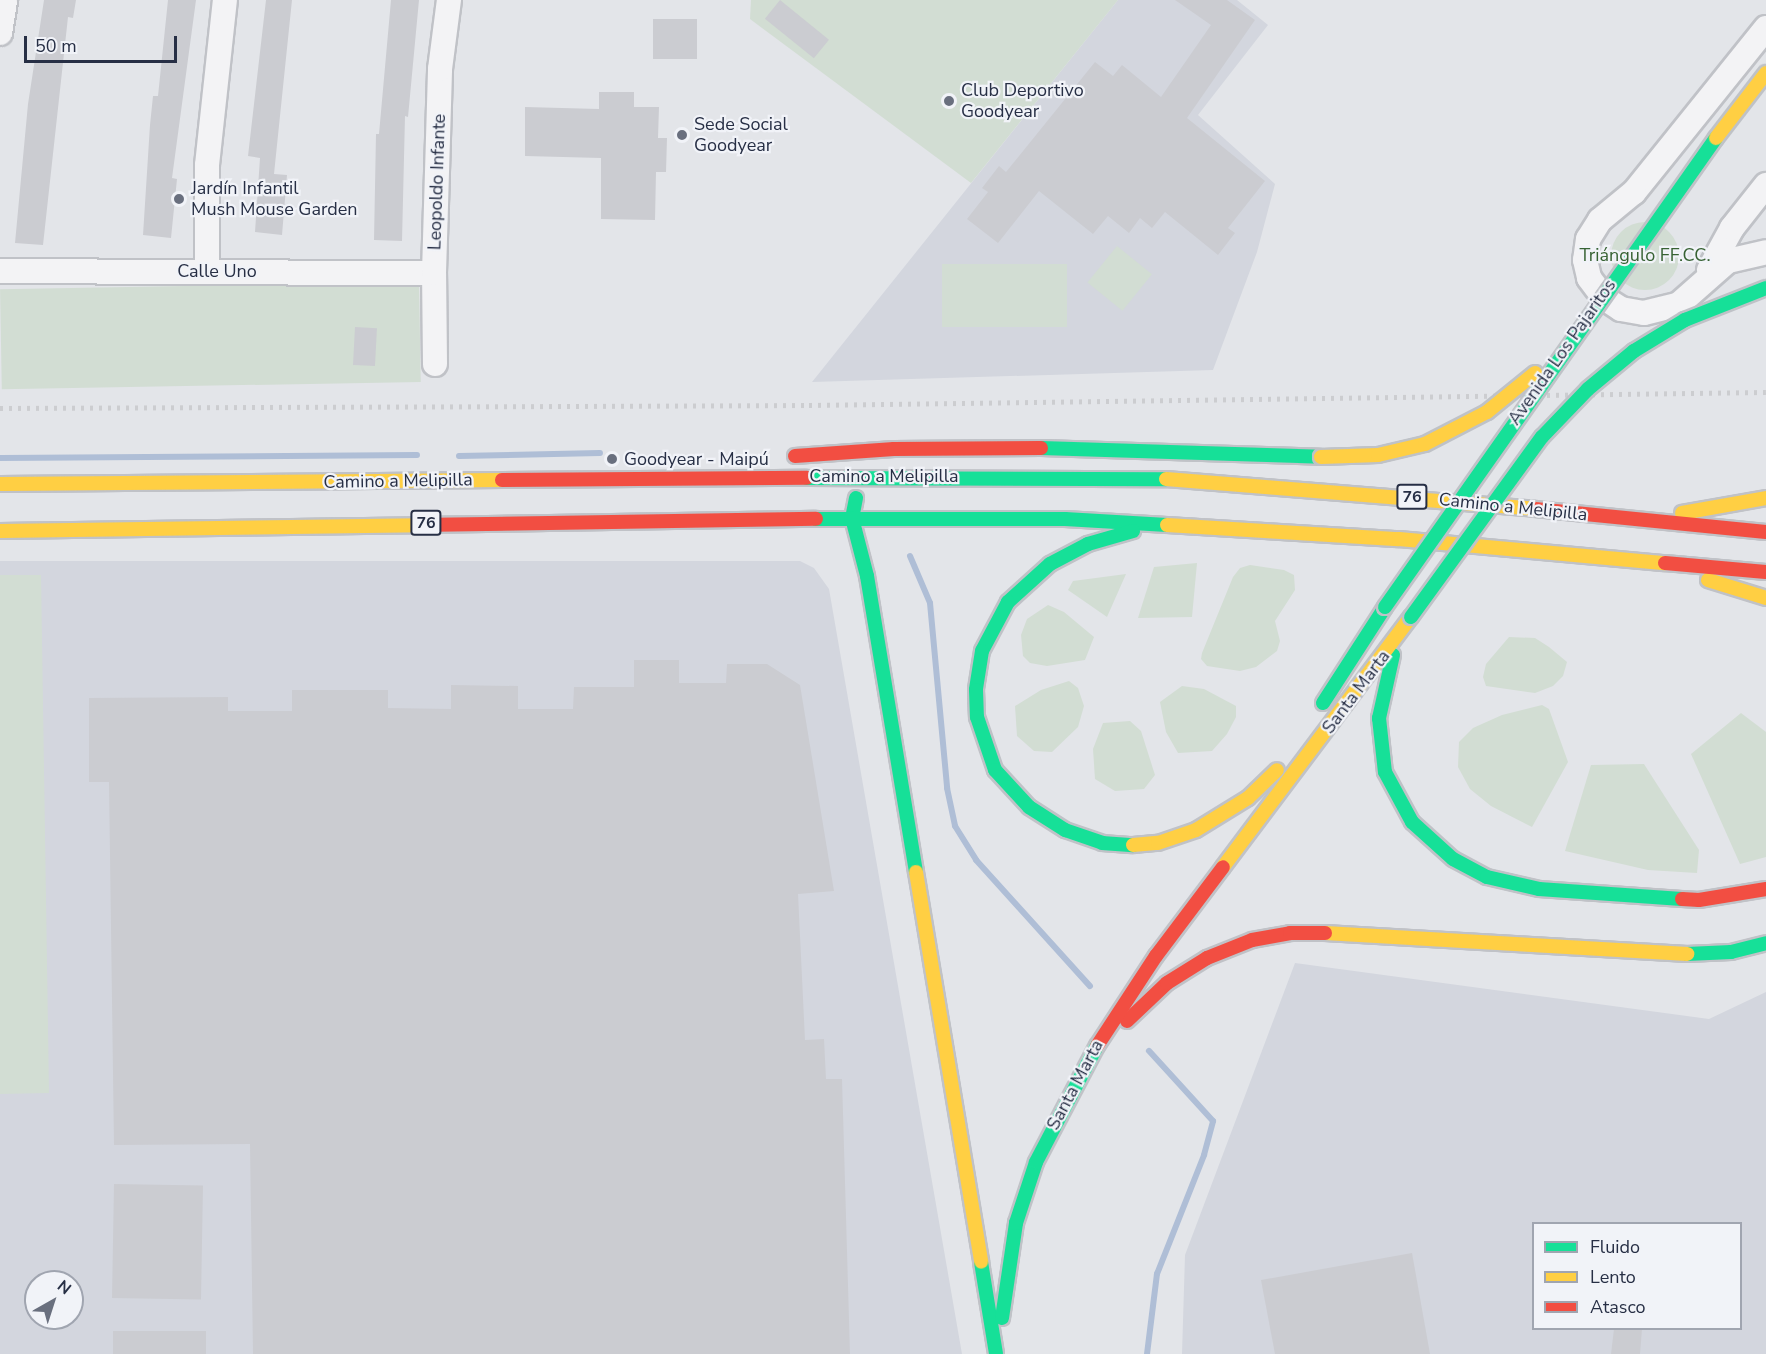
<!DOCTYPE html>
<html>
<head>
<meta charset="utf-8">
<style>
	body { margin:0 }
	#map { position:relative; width:1766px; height:1354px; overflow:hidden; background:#e3e5e9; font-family:"Nunito Sans",sans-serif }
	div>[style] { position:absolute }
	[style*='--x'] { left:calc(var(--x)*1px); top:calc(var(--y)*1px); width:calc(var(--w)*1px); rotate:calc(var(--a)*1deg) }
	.built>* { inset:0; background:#d3d6de }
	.green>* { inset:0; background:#d2ddd3; transform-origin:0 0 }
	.round { border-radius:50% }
	.stream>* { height:6px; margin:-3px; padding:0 3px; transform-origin:3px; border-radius:3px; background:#afbed6 }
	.building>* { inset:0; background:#cbccd1; transform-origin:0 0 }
	.roads { filter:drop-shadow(2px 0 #c0c2c7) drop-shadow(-2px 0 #c0c2c7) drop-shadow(0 2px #c0c2c7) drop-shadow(0 -2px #c0c2c7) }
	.street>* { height:24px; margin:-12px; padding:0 12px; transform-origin:12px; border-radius:12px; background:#f3f3f5 }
	.fast>* { height:14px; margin:-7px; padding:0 7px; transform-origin:7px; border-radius:7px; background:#16e098 }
	.slow>* { height:14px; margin:-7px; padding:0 7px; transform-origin:7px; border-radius:7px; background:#ffcf43 }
	.jam>* { height:14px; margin:-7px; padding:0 7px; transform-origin:7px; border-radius:7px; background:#f24e42 }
	.rail>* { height:4.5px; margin-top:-2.25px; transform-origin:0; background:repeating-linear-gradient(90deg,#cccdd0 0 3px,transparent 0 9px) }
	.bridges { filter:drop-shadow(2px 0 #bfc2c7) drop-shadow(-2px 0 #bfc2c7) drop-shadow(0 2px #bfc2c7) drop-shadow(0 -2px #bfc2c7) }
	.fast-bridge>* { height:14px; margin:-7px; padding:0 7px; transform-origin:7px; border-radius:7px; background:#16e098 }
	.slow-bridge>* { height:14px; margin:-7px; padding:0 7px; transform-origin:7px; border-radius:7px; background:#ffcf43 }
	.dots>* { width:16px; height:16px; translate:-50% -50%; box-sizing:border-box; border:3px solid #f1f3f8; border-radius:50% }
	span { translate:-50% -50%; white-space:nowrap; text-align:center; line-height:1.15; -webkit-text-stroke:4.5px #f1f3f8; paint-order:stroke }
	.shield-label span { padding:2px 4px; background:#f1f3f8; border:2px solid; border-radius:4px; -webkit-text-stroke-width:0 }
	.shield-label { font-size:16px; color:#272f45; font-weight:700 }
	.poi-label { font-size:18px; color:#272f45 }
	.left { translate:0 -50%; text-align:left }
	.street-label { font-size:18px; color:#272f45 }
	.park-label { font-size:18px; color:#376233 }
	.legend { position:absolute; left:1532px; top:1222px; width:210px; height:108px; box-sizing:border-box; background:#f1f3f8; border:2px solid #a0a5b0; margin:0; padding:8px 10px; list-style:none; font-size:18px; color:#272f45 }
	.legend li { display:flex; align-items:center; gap:12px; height:30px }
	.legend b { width:30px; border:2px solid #a0a5b0 }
	.north { position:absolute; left:24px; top:1270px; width:60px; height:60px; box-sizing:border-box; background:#f1f3f8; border:2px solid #a0a5b0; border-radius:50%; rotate:39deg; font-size:16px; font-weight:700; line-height:24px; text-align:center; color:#272f45 }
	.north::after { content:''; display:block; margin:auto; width:21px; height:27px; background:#696f7e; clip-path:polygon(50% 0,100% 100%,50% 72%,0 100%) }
	.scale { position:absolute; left:24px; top:36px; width:153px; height:27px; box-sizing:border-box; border:3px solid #272f45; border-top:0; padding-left:8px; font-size:18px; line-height:21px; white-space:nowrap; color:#272f45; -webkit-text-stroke:4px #f1f3f8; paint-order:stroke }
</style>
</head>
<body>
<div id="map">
	<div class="built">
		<i style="clip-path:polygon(1118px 0,1237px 0,1268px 25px,1198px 115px,1275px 184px,1257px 252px,1213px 370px,812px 382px)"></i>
		<i style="clip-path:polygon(evenodd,0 561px,800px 561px,814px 568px,829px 589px,962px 1354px,0 1354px,0 561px,36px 1282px,72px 1282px,72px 1318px,36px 1318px,36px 1282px)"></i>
		<i style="clip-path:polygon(evenodd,1295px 963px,1709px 1019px,1766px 992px,1766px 1354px,1182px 1354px,1185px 1255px,1295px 963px,1534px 1224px,1740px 1224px,1740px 1328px,1534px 1328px,1534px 1224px)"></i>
	</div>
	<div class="green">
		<i style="clip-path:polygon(751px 0,1118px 0,971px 183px,750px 19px)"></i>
		<i class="round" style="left:1611px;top:222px;width:68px;height:68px"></i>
		<i style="left:1117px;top:246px;width:45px;height:47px;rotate:39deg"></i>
		<i style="left:942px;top:264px;width:125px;height:63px"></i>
		<i style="left:419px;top:282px;width:100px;height:419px;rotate:89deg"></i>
		<i style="clip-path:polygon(1197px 563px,1192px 617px,1138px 618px,1154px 567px)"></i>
		<i style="clip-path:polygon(1250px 565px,1284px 570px,1294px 575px,1295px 590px,1275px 621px,1280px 641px,1277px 651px,1256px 667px,1240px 671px,1207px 666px,1201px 659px,1202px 653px,1233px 577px,1240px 568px)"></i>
		<i style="clip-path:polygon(1126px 574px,1107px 617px,1068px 590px,1073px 581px)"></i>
		<i style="clip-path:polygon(0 575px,41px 575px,49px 1093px,0 1094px)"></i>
		<i style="clip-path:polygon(1048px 605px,1064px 612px,1094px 637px,1085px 660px,1047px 666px,1030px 663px,1023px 656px,1021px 635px,1027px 619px)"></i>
		<i style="clip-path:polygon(1509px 637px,1535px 638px,1549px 647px,1567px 662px,1563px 676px,1553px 686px,1535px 693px,1486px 686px,1483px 677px,1486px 664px)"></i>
		<i style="clip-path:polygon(1069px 681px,1078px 688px,1084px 706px,1078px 727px,1052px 752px,1034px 751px,1017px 736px,1015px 706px,1041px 690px)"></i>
		<i style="clip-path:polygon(1182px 686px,1204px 689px,1236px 706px,1236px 717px,1227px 734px,1212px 751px,1178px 753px,1166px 732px,1160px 702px)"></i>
		<i style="clip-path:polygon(1542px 705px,1549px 709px,1568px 762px,1532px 827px,1491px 806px,1470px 789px,1458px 767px,1459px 742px,1473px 728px,1502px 715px)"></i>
		<i style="clip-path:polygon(1741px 713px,1766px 732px,1766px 857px,1740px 864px,1691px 754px)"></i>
		<i style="clip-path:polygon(1130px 721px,1141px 731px,1155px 775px,1144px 789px,1115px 791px,1095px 779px,1093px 749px,1103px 723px)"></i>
		<i style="clip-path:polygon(1644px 764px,1699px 850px,1697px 873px,1648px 870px,1565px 851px,1591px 765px)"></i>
	</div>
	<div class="stream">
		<i style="--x:459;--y:456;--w:141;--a:-1.2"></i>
		<i style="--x:0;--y:458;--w:417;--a:-0.4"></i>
		<i style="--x:910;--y:556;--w:51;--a:66.9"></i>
		<i style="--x:930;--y:603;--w:186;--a:84.7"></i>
		<i style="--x:947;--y:788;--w:39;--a:78"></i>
		<i style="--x:955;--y:826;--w:40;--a:58"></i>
		<i style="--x:976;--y:860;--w:170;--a:47.9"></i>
		<i style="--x:1147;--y:1354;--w:81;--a:-82.9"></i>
		<i style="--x:1157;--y:1274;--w:128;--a:-68.4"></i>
		<i style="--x:1204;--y:1155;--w:35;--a:-75"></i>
		<i style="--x:1213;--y:1121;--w:95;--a:-132.4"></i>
	</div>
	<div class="building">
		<i style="clip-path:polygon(44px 0,76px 0,73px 18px,68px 17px,43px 245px,15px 243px,28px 104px)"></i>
		<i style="clip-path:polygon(168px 0,196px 0,172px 178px,177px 179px,171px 238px,143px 235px,150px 125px,153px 96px,158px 96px)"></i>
		<i style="clip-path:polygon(266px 0,292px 0,274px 174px,287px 175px,282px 235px,255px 232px,260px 158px,248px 156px)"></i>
		<i style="clip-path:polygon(391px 0,419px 0,408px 117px,405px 116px,402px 241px,374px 240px,376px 134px,379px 134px)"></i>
		<i style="left:780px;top:0;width:63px;height:24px;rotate:39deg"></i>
		<i style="clip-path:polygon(1175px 0,1227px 0,1255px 20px,1187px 118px,1265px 181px,1228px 228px,1235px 233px,1218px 255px,1165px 212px,1152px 228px,1140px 218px,1129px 233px,1108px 216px,1093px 234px,1039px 191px,998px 243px,967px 219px,988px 192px,982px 188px,999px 166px,1006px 172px,1095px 62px,1113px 76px,1122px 65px,1161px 97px,1211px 25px)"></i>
		<i style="left:653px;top:19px;width:44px;height:40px"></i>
		<i style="clip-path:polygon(599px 92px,634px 92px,634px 107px,659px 107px,658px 138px,667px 138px,666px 172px,656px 172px,655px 220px,601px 219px,601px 158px,525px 156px,525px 107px,599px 109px)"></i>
		<i style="left:355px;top:327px;width:22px;height:38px;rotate:3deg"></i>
		<i style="clip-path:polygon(634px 660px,679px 660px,679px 683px,726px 683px,727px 664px,767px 664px,800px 685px,834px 891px,798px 894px,805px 1040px,824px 1039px,826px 1079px,842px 1079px,850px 1354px,253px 1354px,250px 1144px,114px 1145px,109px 782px,89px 782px,89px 698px,228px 697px,228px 711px,292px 711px,292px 690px,388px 690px,388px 708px,451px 709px,451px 685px,518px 686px,518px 709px,573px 709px,574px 687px,634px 687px)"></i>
		<i style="left:114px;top:1184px;width:89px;height:114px;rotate:1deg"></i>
		<i style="clip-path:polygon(1412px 1253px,1430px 1354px,1275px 1354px,1261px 1280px)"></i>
		<i style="clip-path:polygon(1614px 1329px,1642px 1329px,1640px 1354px,1611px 1354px)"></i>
		<i style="left:206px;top:1331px;width:23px;height:93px;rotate:90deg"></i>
	</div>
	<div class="roads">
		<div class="street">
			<i style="--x:1766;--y:28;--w:211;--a:128.8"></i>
			<i style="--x:1634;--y:192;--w:44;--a:140.5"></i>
			<i style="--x:1600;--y:220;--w:22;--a:122"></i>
			<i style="--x:1588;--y:239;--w:21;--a:98"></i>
			<i style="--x:1585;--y:260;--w:18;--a:77"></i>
			<i style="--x:1589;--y:278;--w:25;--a:53"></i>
			<i style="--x:1604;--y:298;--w:20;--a:33"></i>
			<i style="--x:1621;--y:309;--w:23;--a:10"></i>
			<i style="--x:1644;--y:313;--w:36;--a:-14"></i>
			<i style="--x:1679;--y:304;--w:65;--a:-41.3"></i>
			<i style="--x:1728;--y:261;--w:39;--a:-13"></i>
			<i style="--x:0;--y:33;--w:33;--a:-81"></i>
			<i style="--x:207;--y:270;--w:105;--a:-90"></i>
			<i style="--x:207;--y:165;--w:166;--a:-83.8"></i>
			<i style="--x:1709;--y:270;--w:48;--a:-61.3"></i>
			<i style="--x:1732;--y:228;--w:55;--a:-51.7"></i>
			<i style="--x:0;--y:271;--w:434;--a:0.3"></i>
			<i style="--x:435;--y:364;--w:91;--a:-90.6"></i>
			<i style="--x:434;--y:273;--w:204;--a:-88.3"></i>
			<i style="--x:440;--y:69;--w:70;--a:-82.6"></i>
		</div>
		<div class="fast">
			<i style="--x:1041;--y:448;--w:280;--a:1.8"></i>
			<i style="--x:807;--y:478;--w:359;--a:0.2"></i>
			<i style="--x:856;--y:498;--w:20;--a:101"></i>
			<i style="--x:852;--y:518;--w:60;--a:75.5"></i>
			<i style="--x:867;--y:576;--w:300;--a:80.6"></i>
			<i style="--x:816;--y:519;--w:249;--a:0"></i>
			<i style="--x:1065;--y:519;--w:102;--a:3.4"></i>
			<i style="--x:1133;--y:531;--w:47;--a:163.9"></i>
			<i style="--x:1088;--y:544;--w:43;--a:152.2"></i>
			<i style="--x:1050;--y:564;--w:57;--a:137.9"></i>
			<i style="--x:1008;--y:602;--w:55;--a:118"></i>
			<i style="--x:982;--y:651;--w:39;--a:99"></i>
			<i style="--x:976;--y:690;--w:27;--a:88"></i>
			<i style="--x:977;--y:717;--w:56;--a:71.2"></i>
			<i style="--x:995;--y:770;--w:50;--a:47.4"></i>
			<i style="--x:1029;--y:807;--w:43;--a:32.6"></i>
			<i style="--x:1065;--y:830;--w:39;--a:19"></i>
			<i style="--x:1102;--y:843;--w:31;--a:4"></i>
			<i style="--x:1393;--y:655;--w:65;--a:102.5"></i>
			<i style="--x:1379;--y:718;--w:54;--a:83.7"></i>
			<i style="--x:1385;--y:772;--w:57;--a:61.6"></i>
			<i style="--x:1412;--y:822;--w:55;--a:42.1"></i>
			<i style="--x:1453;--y:859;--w:38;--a:28"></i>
			<i style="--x:1487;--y:877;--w:53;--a:13"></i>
			<i style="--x:1539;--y:889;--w:143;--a:4"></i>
			<i style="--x:1323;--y:703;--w:114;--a:-57.1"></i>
			<i style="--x:1687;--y:954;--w:44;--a:-2.6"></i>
			<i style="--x:1731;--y:952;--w:36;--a:-14"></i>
			<i style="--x:981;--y:1262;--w:93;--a:80.7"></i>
			<i style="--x:1002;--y:1318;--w:96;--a:-81.6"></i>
			<i style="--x:1016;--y:1223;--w:64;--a:-71.8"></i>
			<i style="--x:1036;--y:1162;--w:131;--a:-62.3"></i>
		</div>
		<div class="slow">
			<i style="--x:1166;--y:479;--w:370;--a:4.6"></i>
			<i style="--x:0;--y:484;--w:502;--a:-0.46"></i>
			<i style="--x:1682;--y:513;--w:85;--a:-10.1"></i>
			<i style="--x:1167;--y:525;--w:232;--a:3.5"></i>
			<i style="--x:1399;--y:539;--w:267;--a:5.2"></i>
			<i style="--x:0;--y:531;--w:419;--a:-0.8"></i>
			<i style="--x:1708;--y:580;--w:61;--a:17.2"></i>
			<i style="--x:1133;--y:845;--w:25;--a:-5"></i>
			<i style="--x:1158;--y:843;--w:40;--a:-18.9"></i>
			<i style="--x:1196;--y:830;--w:61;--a:-31.6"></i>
			<i style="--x:1248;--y:798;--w:40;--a:-44"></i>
			<i style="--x:1223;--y:867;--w:313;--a:-53.1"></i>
			<i style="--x:916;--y:872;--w:395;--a:80.5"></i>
			<i style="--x:1325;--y:933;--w:363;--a:3.3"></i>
		</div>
		<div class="jam">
			<i style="--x:795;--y:456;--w:99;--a:-4"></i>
			<i style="--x:894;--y:449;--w:147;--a:-0.4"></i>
			<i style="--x:502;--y:480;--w:305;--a:-0.4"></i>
			<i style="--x:1535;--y:509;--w:232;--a:5.7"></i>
			<i style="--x:419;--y:525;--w:397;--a:-0.9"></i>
			<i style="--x:1665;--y:563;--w:101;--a:5.1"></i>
			<i style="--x:1682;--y:899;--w:17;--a:3"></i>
			<i style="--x:1699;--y:900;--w:68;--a:-9.3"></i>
			<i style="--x:1127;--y:1021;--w:55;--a:-43.5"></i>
			<i style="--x:1167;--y:983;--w:47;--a:-32"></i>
			<i style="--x:1207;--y:958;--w:48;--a:-21.8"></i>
			<i style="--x:1252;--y:940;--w:39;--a:-10"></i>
			<i style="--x:1290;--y:933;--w:35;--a:0"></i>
			<i style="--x:1097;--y:1046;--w:108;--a:-56.8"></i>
			<i style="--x:1156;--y:956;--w:111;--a:-53"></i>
		</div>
	</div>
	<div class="rail">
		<i style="--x:0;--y:408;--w:809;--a:-0.21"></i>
		<i style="--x:809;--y:405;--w:957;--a:-0.78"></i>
	</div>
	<div class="bridges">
		<div class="fast-bridge">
			<i style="--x:1385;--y:607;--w:574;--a:-54.79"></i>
			<i style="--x:1411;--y:617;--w:223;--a:-54"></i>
			<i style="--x:1542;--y:437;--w:66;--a:-46.2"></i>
			<i style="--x:1588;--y:389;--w:60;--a:-39.6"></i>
			<i style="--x:1634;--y:351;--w:60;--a:-31.3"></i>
			<i style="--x:1685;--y:320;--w:87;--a:-21.6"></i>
		</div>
		<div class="slow-bridge">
			<i style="--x:1716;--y:138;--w:82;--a:-52.4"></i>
			<i style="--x:1321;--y:457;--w:57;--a:-2"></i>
			<i style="--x:1378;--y:455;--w:48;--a:-13.2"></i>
			<i style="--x:1425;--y:444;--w:70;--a:-27.3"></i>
			<i style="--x:1487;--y:412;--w:62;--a:-39.1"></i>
		</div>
	</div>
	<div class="dots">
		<i style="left:949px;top:101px;background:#696f7e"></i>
		<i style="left:682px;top:135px;background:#696f7e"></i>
		<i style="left:179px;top:199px;background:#696f7e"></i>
		<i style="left:612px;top:459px;background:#696f7e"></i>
	</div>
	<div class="shield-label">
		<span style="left:1412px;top:497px">76</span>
		<span style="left:426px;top:523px">76</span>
	</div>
	<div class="poi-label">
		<span class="left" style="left:961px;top:101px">Club Deportivo<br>Goodyear</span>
		<span class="left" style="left:694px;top:135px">Sede Social<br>Goodyear</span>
		<span class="left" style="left:191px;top:199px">Jardín Infantil<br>Mush Mouse Garden</span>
		<span class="left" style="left:624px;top:459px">Goodyear - Maipú</span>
	</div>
	<div class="street-label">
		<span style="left:437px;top:182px;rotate:-88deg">Leopoldo Infante</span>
		<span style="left:217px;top:271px">Calle Uno</span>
		<span style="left:1562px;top:352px;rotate:-55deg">Avenida Los Pajaritos</span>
		<span style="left:884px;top:476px">Camino a Melipilla</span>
		<span style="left:398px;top:481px;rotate:-1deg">Camino a Melipilla</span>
		<span style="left:1513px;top:507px;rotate:6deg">Camino a Melipilla</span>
		<span style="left:1356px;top:692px;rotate:-53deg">Santa Marta</span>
		<span style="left:1075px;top:1085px;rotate:-62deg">Santa Marta</span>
	</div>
	<div class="park-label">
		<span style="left:1645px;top:255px">Triángulo FF.CC.</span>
	</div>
	<ul class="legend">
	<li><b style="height:8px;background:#16e098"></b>Fluido</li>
	<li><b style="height:8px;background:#ffcf43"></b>Lento</li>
	<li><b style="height:8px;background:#f24e42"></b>Atasco</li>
	</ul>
	<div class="north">N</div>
	<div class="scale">50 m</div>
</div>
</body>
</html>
